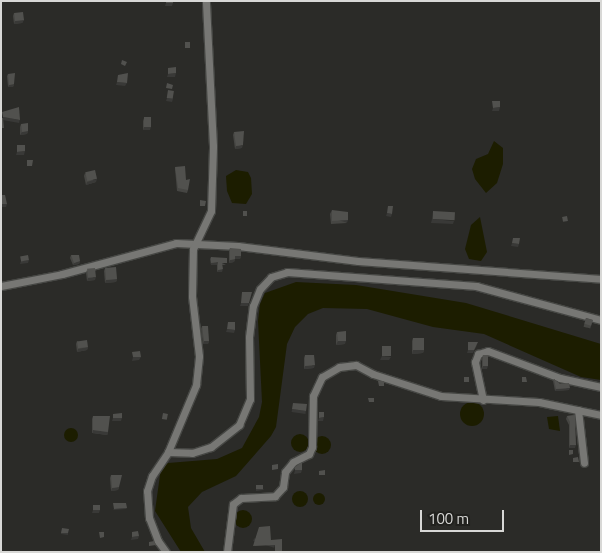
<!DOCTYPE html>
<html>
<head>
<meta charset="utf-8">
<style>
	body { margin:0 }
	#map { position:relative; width:602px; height:553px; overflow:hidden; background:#2b2b28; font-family:"Titillium Web",sans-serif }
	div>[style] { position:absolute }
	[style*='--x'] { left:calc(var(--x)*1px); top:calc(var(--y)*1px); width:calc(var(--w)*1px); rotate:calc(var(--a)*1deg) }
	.water>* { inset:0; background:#1c1d00 }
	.round { border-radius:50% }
	.roads { filter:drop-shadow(1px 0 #464744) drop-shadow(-1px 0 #464744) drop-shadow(0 1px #464744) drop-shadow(0 -1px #464744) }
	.minor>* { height:7px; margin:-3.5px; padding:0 3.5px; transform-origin:3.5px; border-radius:3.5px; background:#777774 }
	.wall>* { inset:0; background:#464643; transform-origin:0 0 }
	.shaded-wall>* { inset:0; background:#393937; transform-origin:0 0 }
	.building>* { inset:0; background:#51514e; transform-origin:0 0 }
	span { translate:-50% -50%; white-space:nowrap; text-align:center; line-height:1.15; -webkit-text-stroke:4px #21211e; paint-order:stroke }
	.frame { position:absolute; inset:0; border:2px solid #d8d8d6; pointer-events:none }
	.scale { position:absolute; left:420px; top:510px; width:84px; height:22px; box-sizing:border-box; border:2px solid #d8d8d6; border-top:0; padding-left:6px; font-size:15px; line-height:18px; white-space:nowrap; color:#d8d8d6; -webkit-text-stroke:4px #21211e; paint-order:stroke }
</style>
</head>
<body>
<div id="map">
	<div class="water">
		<i style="clip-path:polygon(494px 141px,503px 148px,503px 164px,497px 183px,486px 193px,475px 179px,472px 169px,476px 159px,488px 154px)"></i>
		<i style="clip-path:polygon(236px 170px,248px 172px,251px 178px,252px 194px,246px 204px,232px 203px,227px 191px,226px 176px)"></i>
		<i style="clip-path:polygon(480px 217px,487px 252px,481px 261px,469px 259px,465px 249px,471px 225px)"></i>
		<i style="clip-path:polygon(296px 282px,356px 285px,466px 303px,601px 344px,601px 380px,581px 377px,484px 334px,433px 327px,367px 309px,323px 308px,308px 314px,295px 327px,287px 344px,276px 427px,271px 436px,236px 476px,202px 492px,188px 507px,191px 528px,205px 552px,181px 552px,155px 511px,161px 468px,168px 463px,217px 459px,242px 448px,259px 417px,262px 402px,258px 321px,260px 304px,265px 293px)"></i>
		<i class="round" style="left:460px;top:402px;width:24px;height:24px"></i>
		<i style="clip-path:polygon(558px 416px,560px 431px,549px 429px,547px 417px)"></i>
		<i class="round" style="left:64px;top:428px;width:14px;height:14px"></i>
		<i class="round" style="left:291px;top:434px;width:18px;height:18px"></i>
		<i class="round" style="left:313px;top:436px;width:18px;height:18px"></i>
		<i class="round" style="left:292px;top:491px;width:16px;height:16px"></i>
		<i class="round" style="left:313px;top:493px;width:12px;height:12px"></i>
		<i class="round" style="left:234px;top:510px;width:18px;height:18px"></i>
	</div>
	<div class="roads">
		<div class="minor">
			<i style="--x:1;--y:286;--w:62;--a:-11.1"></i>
			<i style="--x:62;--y:274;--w:118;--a:-15.2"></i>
			<i style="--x:176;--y:243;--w:62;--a:2.8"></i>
			<i style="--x:238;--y:246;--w:121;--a:7.1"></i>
			<i style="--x:358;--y:261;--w:244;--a:4.2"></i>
			<i style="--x:483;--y:400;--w:39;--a:-102"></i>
			<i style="--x:475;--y:362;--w:9;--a:-69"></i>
			<i style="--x:478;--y:354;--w:10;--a:-17"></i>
			<i style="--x:488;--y:351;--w:77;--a:20.6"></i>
			<i style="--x:560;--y:378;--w:42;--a:12.4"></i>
			<i style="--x:578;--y:410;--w:53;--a:83.5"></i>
			<i style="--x:168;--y:452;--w:24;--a:2"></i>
			<i style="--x:192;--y:453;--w:20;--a:-18"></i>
			<i style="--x:211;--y:447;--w:36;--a:-38"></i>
			<i style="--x:239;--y:425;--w:28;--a:-67"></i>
			<i style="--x:250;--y:399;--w:62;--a:-90.9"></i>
			<i style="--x:249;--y:337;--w:31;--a:-83"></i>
			<i style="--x:253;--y:306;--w:18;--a:-68"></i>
			<i style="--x:260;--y:289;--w:16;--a:-47"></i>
			<i style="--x:271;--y:277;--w:17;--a:-17"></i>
			<i style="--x:287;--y:272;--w:190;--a:4.2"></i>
			<i style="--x:476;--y:286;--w:130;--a:15.2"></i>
			<i style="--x:166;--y:552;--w:14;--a:-126"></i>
			<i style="--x:158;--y:541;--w:25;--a:-111"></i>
			<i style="--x:149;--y:518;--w:27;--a:-94"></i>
			<i style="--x:147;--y:491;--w:16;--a:-72"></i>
			<i style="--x:152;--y:476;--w:29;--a:-56"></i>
			<i style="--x:168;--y:452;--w:73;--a:-67.3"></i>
			<i style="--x:196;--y:385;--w:29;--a:-84"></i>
			<i style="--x:199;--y:356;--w:60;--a:-96.7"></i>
			<i style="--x:192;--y:296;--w:47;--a:-88.8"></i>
			<i style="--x:193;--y:249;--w:42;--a:-64.7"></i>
			<i style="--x:211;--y:211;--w:65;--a:-88.2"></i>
			<i style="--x:213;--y:146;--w:145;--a:-92.8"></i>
			<i style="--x:227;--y:552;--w:48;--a:-82.9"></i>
			<i style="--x:233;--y:504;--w:10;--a:-37"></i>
			<i style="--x:241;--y:498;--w:34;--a:-3"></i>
			<i style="--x:275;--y:496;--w:12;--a:-48"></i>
			<i style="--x:283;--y:487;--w:15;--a:-82"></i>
			<i style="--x:285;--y:472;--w:13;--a:-51"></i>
			<i style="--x:293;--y:462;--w:18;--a:-27"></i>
			<i style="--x:309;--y:454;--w:8;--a:-67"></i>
			<i style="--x:312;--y:447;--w:51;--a:-88.9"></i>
			<i style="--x:313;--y:396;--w:21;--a:-65"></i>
			<i style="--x:322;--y:377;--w:20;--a:-30"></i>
			<i style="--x:339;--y:367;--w:17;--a:-7"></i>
			<i style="--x:356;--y:365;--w:19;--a:28"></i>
			<i style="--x:373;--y:374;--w:71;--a:17.9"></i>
			<i style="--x:441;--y:396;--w:98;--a:3.5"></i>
			<i style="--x:539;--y:402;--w:63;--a:11.8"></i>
		</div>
	</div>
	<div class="wall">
		<i style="clip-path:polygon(14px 13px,24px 20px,22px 23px,14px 24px,13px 16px)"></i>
		<i style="clip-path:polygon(8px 74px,14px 84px,13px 87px,8px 87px,7px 76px)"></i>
		<i style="clip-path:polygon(144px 118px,150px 130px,143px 130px,143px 121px)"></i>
		<i style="clip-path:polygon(21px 124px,28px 131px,27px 134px,20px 135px,20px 127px)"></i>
		<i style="clip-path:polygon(234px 132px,242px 148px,235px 149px,233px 135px)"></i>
		<i style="clip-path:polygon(175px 167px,186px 180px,188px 190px,187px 193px,177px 191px,175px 169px)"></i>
		<i style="clip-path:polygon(85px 173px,96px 182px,86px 185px,84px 176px)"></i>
		<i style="clip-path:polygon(332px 210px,347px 223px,331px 224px,330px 214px)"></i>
		<i style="clip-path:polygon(230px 248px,241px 256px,240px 259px,235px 259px,234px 262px,229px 263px,229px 251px)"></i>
		<i style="clip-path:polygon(71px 255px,80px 261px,79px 264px,73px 265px,70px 258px)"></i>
		<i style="clip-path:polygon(211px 257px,226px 265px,222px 265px,222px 272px,217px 272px,217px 265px,211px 265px,210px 259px)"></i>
		<i style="clip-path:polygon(105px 268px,117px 279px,116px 282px,105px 283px,104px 271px)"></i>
		<i style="clip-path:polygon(87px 270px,95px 280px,87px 281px,86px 273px)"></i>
		<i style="left:586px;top:318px;width:7px;height:9px;rotate:16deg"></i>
		<i style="clip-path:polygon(202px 326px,209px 341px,208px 344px,203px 344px,201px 329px)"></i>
		<i style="clip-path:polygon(337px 332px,345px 344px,336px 345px,336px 335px)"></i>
		<i style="clip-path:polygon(413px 338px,424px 350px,423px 353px,412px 354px,412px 341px)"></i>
		<i style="clip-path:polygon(77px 341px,88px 347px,87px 350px,77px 352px,76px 344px)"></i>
		<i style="clip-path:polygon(305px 355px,314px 368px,304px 369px,304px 358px)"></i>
		<i style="clip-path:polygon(483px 355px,487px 369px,482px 369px,482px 358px)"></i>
		<i style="clip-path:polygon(554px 379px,560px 384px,569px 390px,555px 391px,553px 381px)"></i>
		<i style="clip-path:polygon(575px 415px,575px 448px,569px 448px,569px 425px,566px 419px,567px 416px)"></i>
		<i style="clip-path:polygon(93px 416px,108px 432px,107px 435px,92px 433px,92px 419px)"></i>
		<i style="clip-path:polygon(111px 475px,119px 487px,118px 490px,111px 491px,110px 478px)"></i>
	</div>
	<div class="shaded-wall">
		<i style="clip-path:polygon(166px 3px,173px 3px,172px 6px,165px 6px)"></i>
		<i style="clip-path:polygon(24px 20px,22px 23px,14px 24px,15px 21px)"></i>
		<i style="clip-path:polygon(176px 73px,175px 77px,167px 77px,168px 74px)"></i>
		<i style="clip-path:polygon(117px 82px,127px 83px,125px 86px,116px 85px)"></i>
		<i style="clip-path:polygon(14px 84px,13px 87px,8px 87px,9px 85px)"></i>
		<i style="clip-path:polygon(167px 98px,173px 99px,172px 102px,166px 101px)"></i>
		<i style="clip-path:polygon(500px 107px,499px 111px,492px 111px,493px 108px)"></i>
		<i style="left:3px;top:117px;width:17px;height:3px;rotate:10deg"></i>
		<i style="clip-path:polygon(144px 127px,151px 127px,150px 130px,143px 130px)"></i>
		<i style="clip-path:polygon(28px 131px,27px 134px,20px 135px,22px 132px)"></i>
		<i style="clip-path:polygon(243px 145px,242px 148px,235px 149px,236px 146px)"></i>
		<i style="clip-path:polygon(25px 151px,24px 155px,16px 155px,17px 152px)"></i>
		<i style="clip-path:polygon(97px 179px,96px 182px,86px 185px,87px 182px)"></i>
		<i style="clip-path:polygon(1px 204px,7px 204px,6px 207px,1px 207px)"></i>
		<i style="clip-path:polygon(387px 213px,392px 214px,391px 217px,386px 216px)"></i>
		<i style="clip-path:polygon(432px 219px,454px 221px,453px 224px,431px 223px)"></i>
		<i style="left:348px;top:220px;width:3px;height:16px;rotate:108deg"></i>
		<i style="clip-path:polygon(512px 243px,519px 244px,518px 247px,511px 246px)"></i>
		<i style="clip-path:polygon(235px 256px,241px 256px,240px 259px,234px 259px)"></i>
		<i style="clip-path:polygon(235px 259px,234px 262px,229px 263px,230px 260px)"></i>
		<i style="clip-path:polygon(29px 260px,28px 263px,20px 264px,21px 261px)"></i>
		<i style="clip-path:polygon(80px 261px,79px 264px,73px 265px,74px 263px)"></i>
		<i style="clip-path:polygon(218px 262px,217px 265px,211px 265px,211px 263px)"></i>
		<i style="clip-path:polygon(223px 269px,222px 272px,217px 272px,218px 270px)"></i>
		<i style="clip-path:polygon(96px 277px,95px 280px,87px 281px,88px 278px)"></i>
		<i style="clip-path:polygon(117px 279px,116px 282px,105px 283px,106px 280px)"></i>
		<i style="clip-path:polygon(241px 303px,249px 303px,248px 306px,240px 306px)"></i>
		<i style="clip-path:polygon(227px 329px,235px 330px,234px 333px,226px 332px)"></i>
		<i style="clip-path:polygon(204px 341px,209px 341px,208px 344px,203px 344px)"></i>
		<i style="clip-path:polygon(338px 341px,346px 341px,345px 344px,336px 345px)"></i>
		<i style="clip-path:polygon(477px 345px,473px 353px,467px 353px,468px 350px)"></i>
		<i style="clip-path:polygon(88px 347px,87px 350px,77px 352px,78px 349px)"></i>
		<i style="clip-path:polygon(413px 350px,424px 350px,423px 353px,412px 354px)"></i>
		<i style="clip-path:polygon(382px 356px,391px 357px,389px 360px,380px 360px)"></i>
		<i style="clip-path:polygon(133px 357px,141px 357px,139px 360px,132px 361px)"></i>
		<i style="clip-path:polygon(315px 365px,314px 368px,304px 369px,305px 366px)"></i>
		<i style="clip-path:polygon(483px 366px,488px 366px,487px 369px,482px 369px)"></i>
		<i style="clip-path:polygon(570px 388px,569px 390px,555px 391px,556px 389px)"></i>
		<i style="left:292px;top:409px;width:14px;height:3px;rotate:8deg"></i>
		<i style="clip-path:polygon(324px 417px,323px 421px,318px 421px,319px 418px)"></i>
		<i style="clip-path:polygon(113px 418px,122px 418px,121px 421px,112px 421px)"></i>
		<i style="left:93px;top:430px;width:15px;height:3px;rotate:8deg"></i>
		<i style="clip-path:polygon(570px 445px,576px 445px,575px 448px,569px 448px)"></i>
		<i style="clip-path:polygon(295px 470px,302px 470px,301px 473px,294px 474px)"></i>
		<i style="clip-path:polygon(119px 487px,118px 490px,111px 491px,112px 488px)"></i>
		<i style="clip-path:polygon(256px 489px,264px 489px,263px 490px,256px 491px)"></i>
		<i style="clip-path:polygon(127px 508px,126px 509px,113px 510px,114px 509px)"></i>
		<i style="clip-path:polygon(93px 510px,100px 510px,99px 513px,92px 513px)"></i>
		<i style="clip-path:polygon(61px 533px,68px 533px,68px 535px,61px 534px)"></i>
		<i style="clip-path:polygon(139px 536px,138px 539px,131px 540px,132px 537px)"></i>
		<i style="left:275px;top:545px;width:3px;height:22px;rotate:108deg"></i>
	</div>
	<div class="building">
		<i style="left:166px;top:1px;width:7px;height:2px"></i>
		<i style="left:23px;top:12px;width:8px;height:9px;rotate:83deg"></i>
		<i style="left:185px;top:42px;width:5px;height:6px"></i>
		<i style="clip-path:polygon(122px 60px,127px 62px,125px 66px,121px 64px)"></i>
		<i style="clip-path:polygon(176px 67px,176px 73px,168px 74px,168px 68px)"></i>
		<i style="clip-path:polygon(15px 73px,14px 84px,9px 85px,8px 74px)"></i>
		<i style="clip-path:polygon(128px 73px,127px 83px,117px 82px,118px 75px)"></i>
		<i style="clip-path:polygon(167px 83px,173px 85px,172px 89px,166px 88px)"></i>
		<i style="left:168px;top:90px;width:6px;height:8px;rotate:9deg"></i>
		<i style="clip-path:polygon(492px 101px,500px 101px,500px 107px,493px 108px)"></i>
		<i style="clip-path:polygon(19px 107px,20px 120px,3px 117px,2px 112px)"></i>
		<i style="left:151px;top:117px;width:10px;height:7px;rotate:90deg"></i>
		<i style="clip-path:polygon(1px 118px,3px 118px,4px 128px,1px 128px)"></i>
		<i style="clip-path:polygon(28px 123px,28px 131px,22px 132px,21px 124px)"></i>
		<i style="clip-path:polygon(244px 131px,243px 145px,236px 146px,234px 132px)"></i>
		<i style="clip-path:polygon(17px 145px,25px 145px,25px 151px,17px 152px)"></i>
		<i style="clip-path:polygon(27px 160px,33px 160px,32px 166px,27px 166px)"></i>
		<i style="clip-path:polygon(185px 166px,186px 180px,190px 179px,188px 190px,178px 188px,175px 167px)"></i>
		<i style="left:95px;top:170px;width:9px;height:10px;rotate:77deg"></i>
		<i style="clip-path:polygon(1px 195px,5px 195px,7px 204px,1px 204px)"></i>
		<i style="clip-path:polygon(200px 200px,206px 201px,205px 206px,200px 206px)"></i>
		<i style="clip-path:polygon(388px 206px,393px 206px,392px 214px,387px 213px)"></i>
		<i style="clip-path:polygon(332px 210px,348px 212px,348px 220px,332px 221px)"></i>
		<i style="left:243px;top:211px;width:4px;height:5px"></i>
		<i style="left:433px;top:211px;width:22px;height:8px;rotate:3deg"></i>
		<i style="left:567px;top:216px;width:5px;height:5px;rotate:79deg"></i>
		<i style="clip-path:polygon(513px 238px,520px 238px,519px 244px,512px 243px)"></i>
		<i style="clip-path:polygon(230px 248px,241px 249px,241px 256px,235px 256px,235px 259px,230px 260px)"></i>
		<i style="left:28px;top:255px;width:5px;height:8px;rotate:79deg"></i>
		<i style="clip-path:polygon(71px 255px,79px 255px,80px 261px,74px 263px)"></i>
		<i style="clip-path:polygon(211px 257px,227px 258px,227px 263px,222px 263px,223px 269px,218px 270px,218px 262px,211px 263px)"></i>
		<i style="left:116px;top:267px;width:12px;height:11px;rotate:85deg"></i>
		<i style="left:95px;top:268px;width:9px;height:8px;rotate:84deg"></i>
		<i style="clip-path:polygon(242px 292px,252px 292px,249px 303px,241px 303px)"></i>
		<i style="left:586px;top:318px;width:7px;height:6px;rotate:16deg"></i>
		<i style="clip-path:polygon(228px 322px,235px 322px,235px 330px,227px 329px)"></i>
		<i style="clip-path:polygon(202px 326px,208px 326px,209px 341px,204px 341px)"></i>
		<i style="clip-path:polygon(346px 331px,346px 341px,338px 341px,337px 332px)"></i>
		<i style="left:413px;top:338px;width:11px;height:12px"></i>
		<i style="left:87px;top:340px;width:7px;height:10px;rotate:82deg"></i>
		<i style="clip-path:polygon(468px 342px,478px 342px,474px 350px,468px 350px)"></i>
		<i style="left:382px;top:346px;width:9px;height:10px"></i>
		<i style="clip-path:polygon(140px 351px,141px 357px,133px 357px,132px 352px)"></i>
		<i style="clip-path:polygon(305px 355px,314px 355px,315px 365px,305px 366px)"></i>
		<i style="left:483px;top:355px;width:5px;height:11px"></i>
		<i style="left:464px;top:377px;width:5px;height:5px"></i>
		<i style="clip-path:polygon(522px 377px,526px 377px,527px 382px,522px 382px)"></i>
		<i style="clip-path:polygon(554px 379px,560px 384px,569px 383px,570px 388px,556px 389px)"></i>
		<i style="clip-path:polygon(378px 381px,384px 381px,384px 386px,379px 386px)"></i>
		<i style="clip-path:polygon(368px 398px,374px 398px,374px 402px,369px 402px)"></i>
		<i style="clip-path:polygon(293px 403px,307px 404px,306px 411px,292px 409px)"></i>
		<i style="clip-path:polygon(319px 412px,324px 412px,324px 417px,319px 418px)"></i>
		<i style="clip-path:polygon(122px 413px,122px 418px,113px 418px,113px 414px)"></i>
		<i style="left:163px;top:413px;width:5px;height:6px;rotate:11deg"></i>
		<i style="clip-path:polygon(575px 415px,576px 445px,570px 445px,570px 422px,567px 416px)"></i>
		<i style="clip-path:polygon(93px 416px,110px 416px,108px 432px,93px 430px)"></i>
		<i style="clip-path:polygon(569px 450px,573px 450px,573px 454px,569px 455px)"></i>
		<i style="clip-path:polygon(578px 457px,579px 462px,573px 462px,573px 458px)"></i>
		<i style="clip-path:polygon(302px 462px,302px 470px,295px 470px,295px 467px)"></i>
		<i style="clip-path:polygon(278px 464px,278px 469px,272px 470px,272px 465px)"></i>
		<i style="clip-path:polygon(325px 470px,325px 475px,319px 475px,319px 471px)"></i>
		<i style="clip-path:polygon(111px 475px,122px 475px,119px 487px,112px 488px)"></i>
		<i style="left:256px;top:485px;width:7px;height:4px"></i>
		<i style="clip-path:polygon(113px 503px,126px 503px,127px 508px,114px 509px)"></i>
		<i style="left:93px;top:505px;width:7px;height:5px"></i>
		<i style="clip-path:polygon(270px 526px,271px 540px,282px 539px,282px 552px,275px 552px,275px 545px,253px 546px,259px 527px)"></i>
		<i style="clip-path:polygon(62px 528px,69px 529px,68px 533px,61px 533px)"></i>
		<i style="clip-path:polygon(138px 531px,139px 536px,132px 537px,132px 532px)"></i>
		<i style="clip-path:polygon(99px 532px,104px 532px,104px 537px,100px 538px)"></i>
		<i style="clip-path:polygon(154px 541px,156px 545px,149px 546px,149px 542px)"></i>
	</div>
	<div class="frame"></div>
	<div class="scale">100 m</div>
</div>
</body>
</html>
